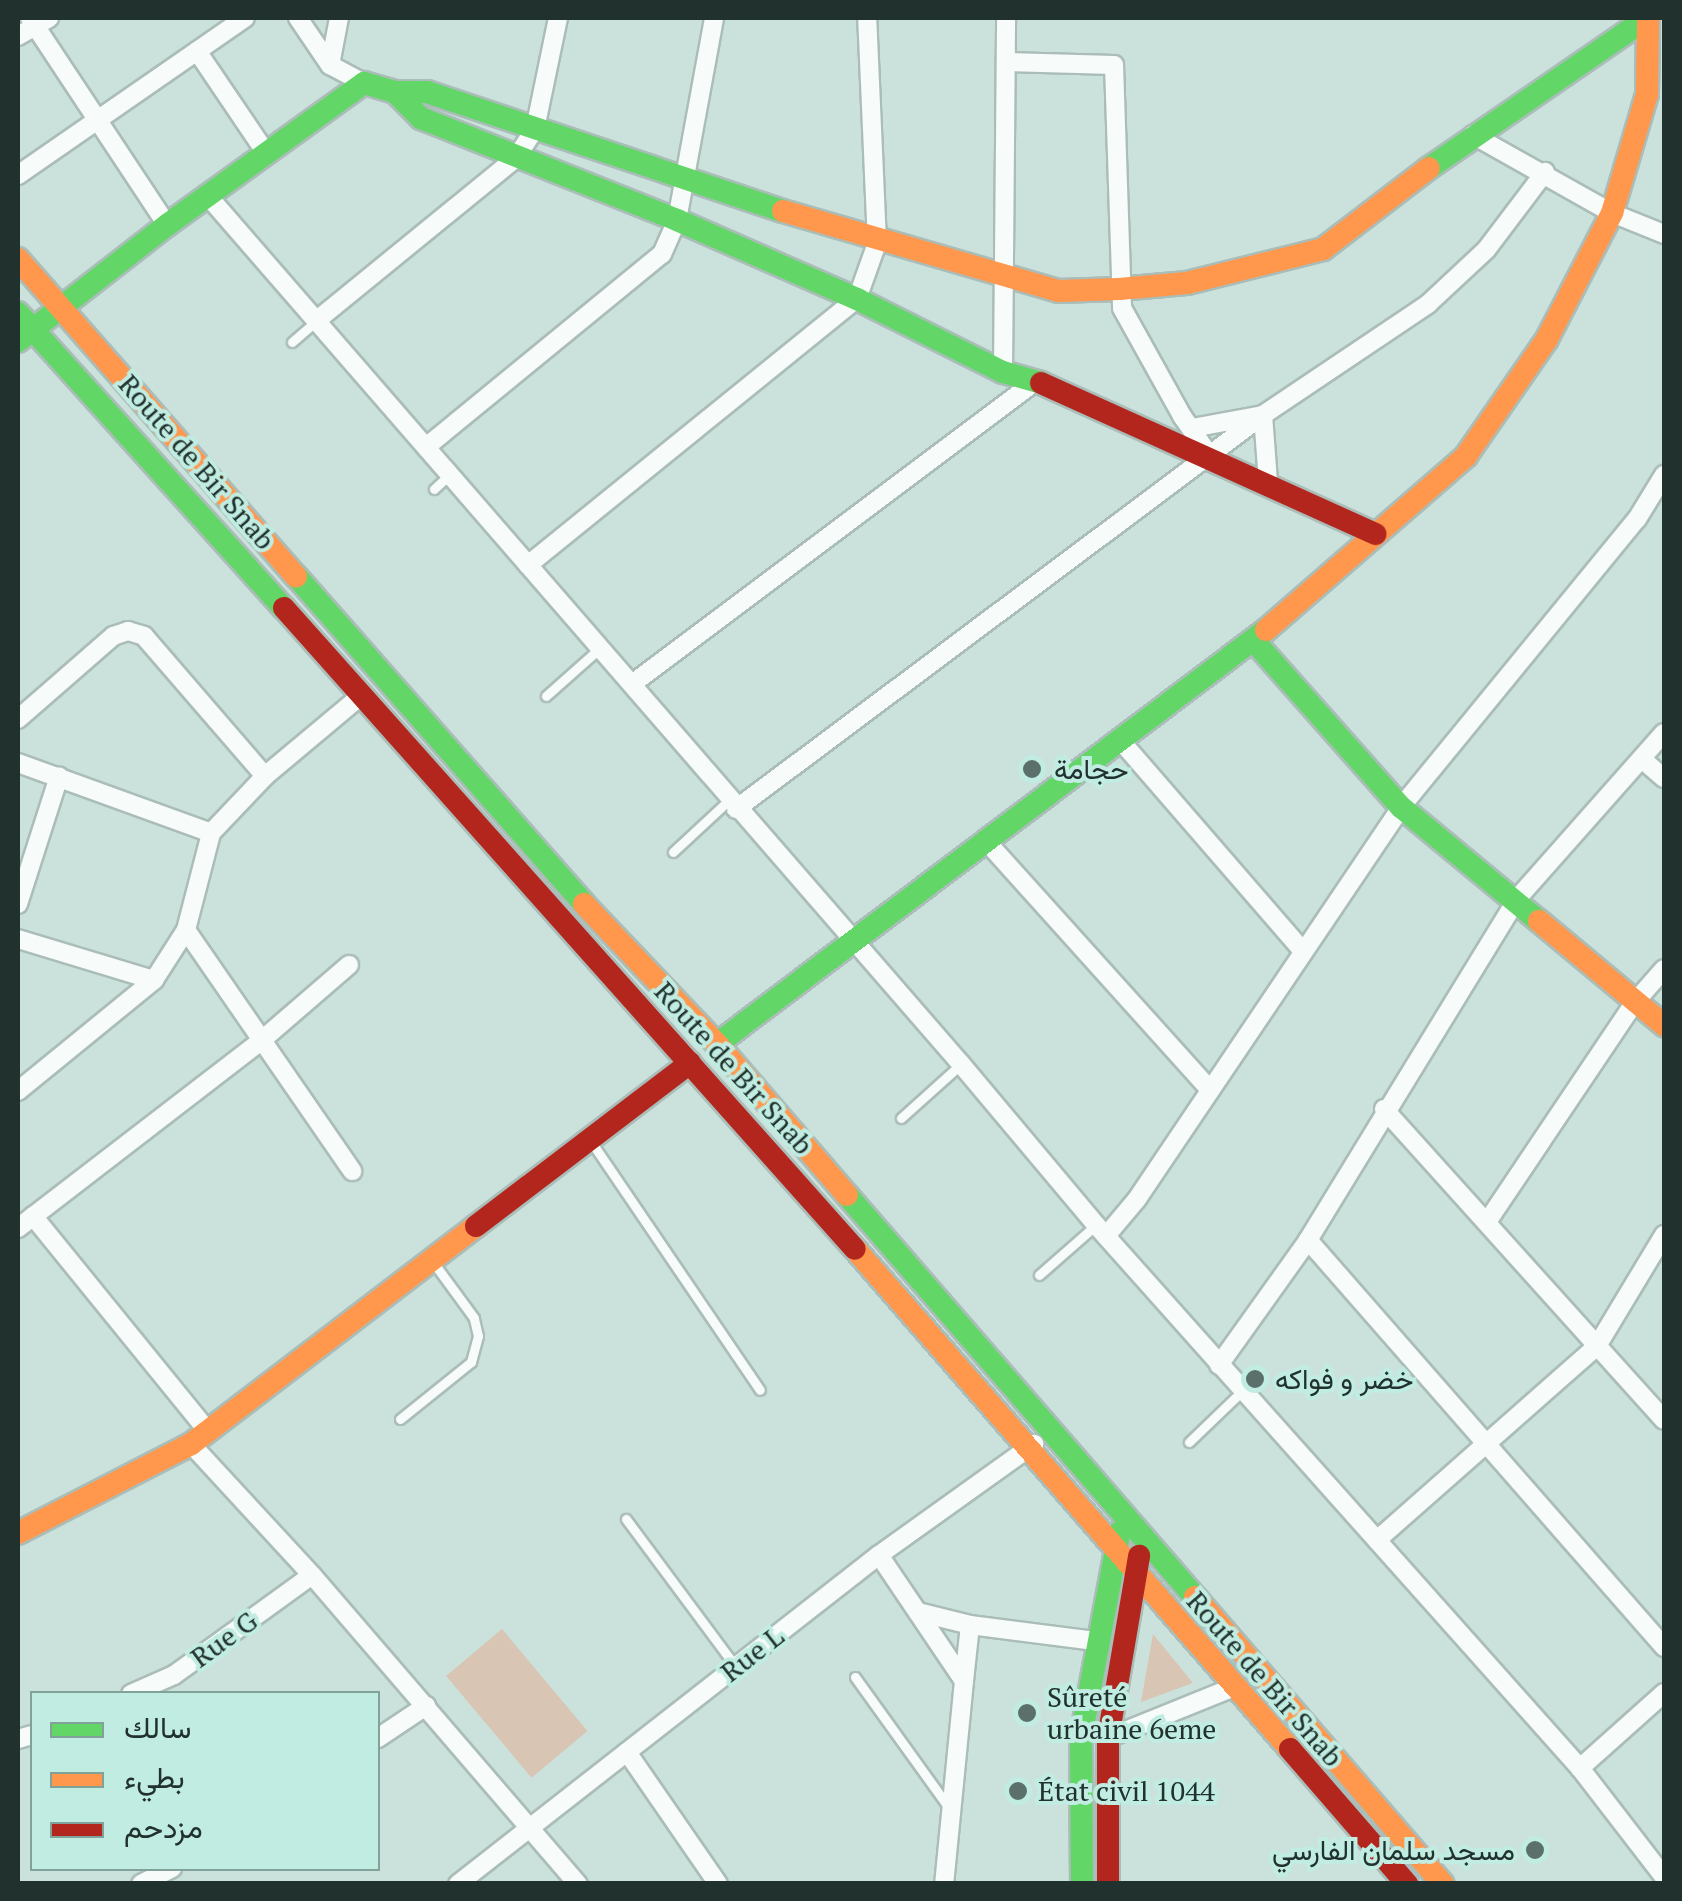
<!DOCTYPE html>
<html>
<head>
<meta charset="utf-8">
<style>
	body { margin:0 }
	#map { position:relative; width:1682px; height:1901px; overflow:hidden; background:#cbe2dc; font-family:"PT Serif",Vazirmatn,serif }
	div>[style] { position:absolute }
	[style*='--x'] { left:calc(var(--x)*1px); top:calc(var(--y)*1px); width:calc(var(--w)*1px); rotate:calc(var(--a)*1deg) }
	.green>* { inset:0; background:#d8c5b4; transform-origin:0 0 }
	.roads { filter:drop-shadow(2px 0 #abbdb8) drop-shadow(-2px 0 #abbdb8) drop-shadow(0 2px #abbdb8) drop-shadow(0 -2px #abbdb8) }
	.lane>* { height:9px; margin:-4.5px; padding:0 4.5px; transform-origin:4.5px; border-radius:4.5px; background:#f7fbfa }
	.street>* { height:18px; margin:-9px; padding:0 9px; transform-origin:9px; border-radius:9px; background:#f7fbfa }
	.fast>* { height:22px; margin:-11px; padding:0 11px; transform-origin:11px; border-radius:11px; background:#63d668 }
	.slow>* { height:22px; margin:-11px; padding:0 11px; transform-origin:11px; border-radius:11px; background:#ff974d }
	.jam>* { height:22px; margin:-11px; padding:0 11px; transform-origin:11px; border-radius:11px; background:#b3261e }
	.dots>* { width:28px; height:28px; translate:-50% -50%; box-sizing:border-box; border:5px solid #c1ece1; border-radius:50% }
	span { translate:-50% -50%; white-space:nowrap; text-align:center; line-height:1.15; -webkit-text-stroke:8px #c1ece1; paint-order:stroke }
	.street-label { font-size:28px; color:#21322e }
	.poi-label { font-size:28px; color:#21322e }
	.left { translate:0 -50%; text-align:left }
	.right { translate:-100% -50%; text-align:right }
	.frame { position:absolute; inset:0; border:20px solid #21322e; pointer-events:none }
	.legend { position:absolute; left:30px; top:1691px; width:350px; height:180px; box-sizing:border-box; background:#c1ece1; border:2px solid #81a299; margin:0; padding:12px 18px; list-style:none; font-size:30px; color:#21322e }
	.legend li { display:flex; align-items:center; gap:20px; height:50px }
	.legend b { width:50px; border:2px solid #81a299 }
</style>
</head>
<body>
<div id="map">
	<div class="green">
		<i style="left:502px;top:1629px;width:133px;height:73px;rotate:50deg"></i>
		<i style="clip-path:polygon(1153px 1634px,1193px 1683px,1141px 1702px)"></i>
	</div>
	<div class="roads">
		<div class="lane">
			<i style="--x:292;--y:342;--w:32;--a:-41"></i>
			<i style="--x:434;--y:489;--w:22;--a:-43"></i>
			<i style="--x:546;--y:696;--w:72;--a:-41.6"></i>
			<i style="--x:673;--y:852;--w:76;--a:-42.9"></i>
			<i style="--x:901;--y:1118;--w:81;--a:-42"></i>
			<i style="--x:590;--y:1140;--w:302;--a:55.8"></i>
			<i style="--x:1039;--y:1275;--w:76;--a:-41.3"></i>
			<i style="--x:400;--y:1419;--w:91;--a:-38.8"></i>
			<i style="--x:471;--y:1362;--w:27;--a:-75"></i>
			<i style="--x:478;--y:1336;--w:18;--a:-103"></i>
			<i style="--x:474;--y:1318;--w:69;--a:-126.2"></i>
			<i style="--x:1189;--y:1442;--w:76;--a:-43.9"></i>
			<i style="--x:626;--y:1519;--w:184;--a:53.4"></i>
			<i style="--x:855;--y:1677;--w:163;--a:54.3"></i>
		</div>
		<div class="street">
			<i style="--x:30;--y:18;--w:248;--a:56.5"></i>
			<i style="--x:298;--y:18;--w:57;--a:55.8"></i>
			<i style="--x:330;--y:65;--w:38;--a:28"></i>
			<i style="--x:18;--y:36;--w:36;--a:-30"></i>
			<i style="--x:197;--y:51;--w:123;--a:55.9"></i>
			<i style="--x:1006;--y:62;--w:108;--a:1.6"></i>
			<i style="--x:1114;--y:65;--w:243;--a:88.1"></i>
			<i style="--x:1122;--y:308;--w:124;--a:60.9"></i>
			<i style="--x:1182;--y:416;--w:49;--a:55"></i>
			<i style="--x:330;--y:65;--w:48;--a:-79.2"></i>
			<i style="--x:1473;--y:135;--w:159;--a:29.3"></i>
			<i style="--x:1612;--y:213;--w:56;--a:22"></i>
			<i style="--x:18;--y:175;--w:276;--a:-34.7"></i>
			<i style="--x:208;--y:196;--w:1149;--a:49.06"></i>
			<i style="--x:961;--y:1064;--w:210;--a:50"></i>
			<i style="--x:1096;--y:1225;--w:727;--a:48.29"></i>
			<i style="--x:316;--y:321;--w:258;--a:-39.2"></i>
			<i style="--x:516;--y:158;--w:35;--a:-57"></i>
			<i style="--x:535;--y:129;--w:113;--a:-78.3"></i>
			<i style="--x:1003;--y:372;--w:354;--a:-89.5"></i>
			<i style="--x:1192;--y:428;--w:72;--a:-10.4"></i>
			<i style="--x:1263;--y:415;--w:66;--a:85.7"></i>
			<i style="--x:426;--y:447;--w:305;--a:-39.3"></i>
			<i style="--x:662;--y:254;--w:37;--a:-66"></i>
			<i style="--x:677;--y:220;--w:205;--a:-79.6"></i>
			<i style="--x:528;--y:565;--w:423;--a:-39"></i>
			<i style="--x:857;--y:299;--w:59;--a:-70.3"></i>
			<i style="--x:877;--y:243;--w:225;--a:-92.5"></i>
			<i style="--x:632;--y:684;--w:505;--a:-36.87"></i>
			<i style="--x:18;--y:719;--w:126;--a:-41.1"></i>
			<i style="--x:113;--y:636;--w:16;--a:-18"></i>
			<i style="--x:128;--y:631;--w:17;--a:17"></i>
			<i style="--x:144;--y:636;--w:185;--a:49.2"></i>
			<i style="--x:1120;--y:740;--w:279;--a:49.1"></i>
			<i style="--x:1642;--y:759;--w:29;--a:41"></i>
			<i style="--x:18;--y:763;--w:205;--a:19.9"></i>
			<i style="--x:736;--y:809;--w:658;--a:-36.78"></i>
			<i style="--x:1263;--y:415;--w:199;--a:-33.9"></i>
			<i style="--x:1428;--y:304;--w:79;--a:-43"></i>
			<i style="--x:1486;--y:250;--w:98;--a:-52.9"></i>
			<i style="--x:986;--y:841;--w:335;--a:48"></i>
			<i style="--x:18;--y:904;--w:134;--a:-72.2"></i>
			<i style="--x:186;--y:930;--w:293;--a:55.4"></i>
			<i style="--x:18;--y:939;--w:142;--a:16.8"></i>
			<i style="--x:18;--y:1091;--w:176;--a:-39.2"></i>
			<i style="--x:154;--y:980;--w:59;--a:-57.4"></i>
			<i style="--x:186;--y:930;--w:100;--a:-75.5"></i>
			<i style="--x:211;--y:833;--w:79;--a:-46.5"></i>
			<i style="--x:265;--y:776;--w:126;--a:-39.9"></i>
			<i style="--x:1384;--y:1109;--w:418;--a:48"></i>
			<i style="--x:33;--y:1216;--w:277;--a:50.9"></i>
			<i style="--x:1487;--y:1222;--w:265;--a:-56.1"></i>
			<i style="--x:1635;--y:1002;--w:44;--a:-48.7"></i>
			<i style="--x:18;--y:1228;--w:308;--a:-37.6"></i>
			<i style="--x:262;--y:1040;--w:115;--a:-40.8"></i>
			<i style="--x:1106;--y:1236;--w:48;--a:-50"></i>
			<i style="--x:1137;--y:1199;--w:473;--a:-56"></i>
			<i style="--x:1401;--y:807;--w:372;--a:-50.7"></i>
			<i style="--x:1637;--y:519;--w:52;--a:-58.5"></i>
			<i style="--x:1308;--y:1240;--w:541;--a:48.82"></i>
			<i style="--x:1219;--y:1365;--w:153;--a:-54.5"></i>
			<i style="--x:1308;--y:1240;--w:399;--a:-58.5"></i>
			<i style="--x:1516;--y:900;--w:223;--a:-48.5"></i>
			<i style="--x:191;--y:1444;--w:178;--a:47.3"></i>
			<i style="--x:312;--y:1575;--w:408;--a:49.3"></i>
			<i style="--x:1377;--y:1540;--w:293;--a:-41.4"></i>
			<i style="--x:1597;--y:1346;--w:130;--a:-58.9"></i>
			<i style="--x:879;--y:1555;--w:152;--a:56"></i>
			<i style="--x:964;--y:1681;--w:204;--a:95.6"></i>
			<i style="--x:918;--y:1612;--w:54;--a:14"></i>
			<i style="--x:970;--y:1625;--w:126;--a:7.3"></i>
			<i style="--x:964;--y:1681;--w:56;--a:-83.9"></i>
			<i style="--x:1664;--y:1693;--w:113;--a:138.2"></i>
			<i style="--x:1580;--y:1768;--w:138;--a:52.4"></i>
			<i style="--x:131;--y:1694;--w:47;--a:-23.8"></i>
			<i style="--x:174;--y:1675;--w:170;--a:-35.9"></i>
			<i style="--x:378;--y:1738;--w:58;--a:-33.7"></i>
			<i style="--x:1108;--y:1738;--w:134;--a:-22"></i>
			<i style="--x:18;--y:1739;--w:15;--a:-16"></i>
			<i style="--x:627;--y:1752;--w:160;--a:55.4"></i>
			<i style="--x:141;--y:1884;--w:35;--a:-27"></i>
			<i style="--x:458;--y:1884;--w:534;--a:-38.01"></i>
			<i style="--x:879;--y:1555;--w:191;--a:-35.6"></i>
		</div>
		<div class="fast">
			<i style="--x:395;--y:92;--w:37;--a:45"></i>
			<i style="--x:421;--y:118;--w:276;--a:21.7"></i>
			<i style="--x:677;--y:220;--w:197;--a:23.7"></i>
			<i style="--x:857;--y:299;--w:163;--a:26.6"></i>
			<i style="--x:1003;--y:372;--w:40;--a:16"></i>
			<i style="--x:1429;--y:168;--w:265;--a:-34.5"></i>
			<i style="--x:18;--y:313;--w:397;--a:48"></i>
			<i style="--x:18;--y:341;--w:189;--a:-37.9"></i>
			<i style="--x:167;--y:225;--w:243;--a:-35.8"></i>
			<i style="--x:364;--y:83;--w:32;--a:16"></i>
			<i style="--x:395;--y:92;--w:32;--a:0"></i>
			<i style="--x:427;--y:92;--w:375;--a:18.5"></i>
			<i style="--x:296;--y:576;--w:436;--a:48.7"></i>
			<i style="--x:1254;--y:641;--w:222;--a:48.5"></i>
			<i style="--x:1401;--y:807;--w:179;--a:39.6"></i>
			<i style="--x:717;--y:1044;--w:688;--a:-37.02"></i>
			<i style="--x:847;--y:1195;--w:532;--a:49.12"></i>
			<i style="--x:1082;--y:1884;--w:147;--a:-90.4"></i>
			<i style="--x:1081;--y:1737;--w:208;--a:-79.4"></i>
		</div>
		<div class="slow">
			<i style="--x:783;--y:211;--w:286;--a:16.2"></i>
			<i style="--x:1058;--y:291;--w:61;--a:-1.9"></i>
			<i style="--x:1119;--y:289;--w:68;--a:-5"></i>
			<i style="--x:1187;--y:283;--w:140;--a:-14"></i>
			<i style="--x:1323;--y:249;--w:133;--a:-37.4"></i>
			<i style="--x:18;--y:259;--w:422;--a:48.8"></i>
			<i style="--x:1266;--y:630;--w:265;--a:-41"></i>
			<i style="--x:1466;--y:456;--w:142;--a:-55.3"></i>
			<i style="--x:1547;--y:339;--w:142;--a:-62.7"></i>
			<i style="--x:1612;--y:213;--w:124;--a:-73.6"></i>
			<i style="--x:1647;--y:94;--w:76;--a:-89.2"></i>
			<i style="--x:584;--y:904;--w:193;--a:46.5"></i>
			<i style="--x:717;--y:1044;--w:199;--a:49.3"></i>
			<i style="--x:1539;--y:921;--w:163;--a:39.8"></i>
			<i style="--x:855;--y:1249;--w:663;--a:48.98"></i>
			<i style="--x:18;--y:1533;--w:195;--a:-27.2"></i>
			<i style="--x:191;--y:1444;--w:359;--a:-37.4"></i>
			<i style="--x:1195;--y:1597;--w:379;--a:49.2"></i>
		</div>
		<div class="jam">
			<i style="--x:1041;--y:383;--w:367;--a:24.3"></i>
			<i style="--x:284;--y:608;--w:858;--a:48.31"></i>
			<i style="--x:476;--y:1226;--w:269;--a:-37.3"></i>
			<i style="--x:1290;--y:1749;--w:179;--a:49.1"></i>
			<i style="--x:1108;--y:1884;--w:146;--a:-90"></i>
			<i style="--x:1108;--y:1738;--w:185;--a:-80.3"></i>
		</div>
	</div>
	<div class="dots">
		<i style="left:1032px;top:769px;background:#5c706b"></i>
		<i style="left:1255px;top:1379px;background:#5c706b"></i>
		<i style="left:1027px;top:1713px;background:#5c706b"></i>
		<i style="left:1018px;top:1791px;background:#5c706b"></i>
		<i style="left:1535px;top:1850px;background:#5c706b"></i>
	</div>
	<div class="street-label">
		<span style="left:197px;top:462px;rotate:49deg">Route de Bir Snab</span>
		<span style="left:734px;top:1068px;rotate:48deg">Route de Bir Snab</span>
		<span style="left:224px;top:1639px;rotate:-36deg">Rue G</span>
		<span style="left:752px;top:1654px;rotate:-38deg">Rue L</span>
		<span style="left:1265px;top:1679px;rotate:49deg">Route de Bir Snab</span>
	</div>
	<div class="poi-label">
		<span class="left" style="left:1054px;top:769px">حجامة</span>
		<span class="left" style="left:1275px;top:1379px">خضر و فواكه</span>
		<span class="left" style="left:1047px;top:1713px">Sûreté<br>urbaine 6eme</span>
		<span class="left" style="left:1038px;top:1791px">État civil 1044</span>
		<span class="right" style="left:1515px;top:1850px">مسجد سلمان الفارسي</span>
	</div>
	<div class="frame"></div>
	<ul class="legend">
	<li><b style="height:12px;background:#63d668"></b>سالك</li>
	<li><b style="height:12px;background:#ff974d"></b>بطيء</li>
	<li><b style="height:12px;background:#b3261e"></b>مزدحم</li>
	</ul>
</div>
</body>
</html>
